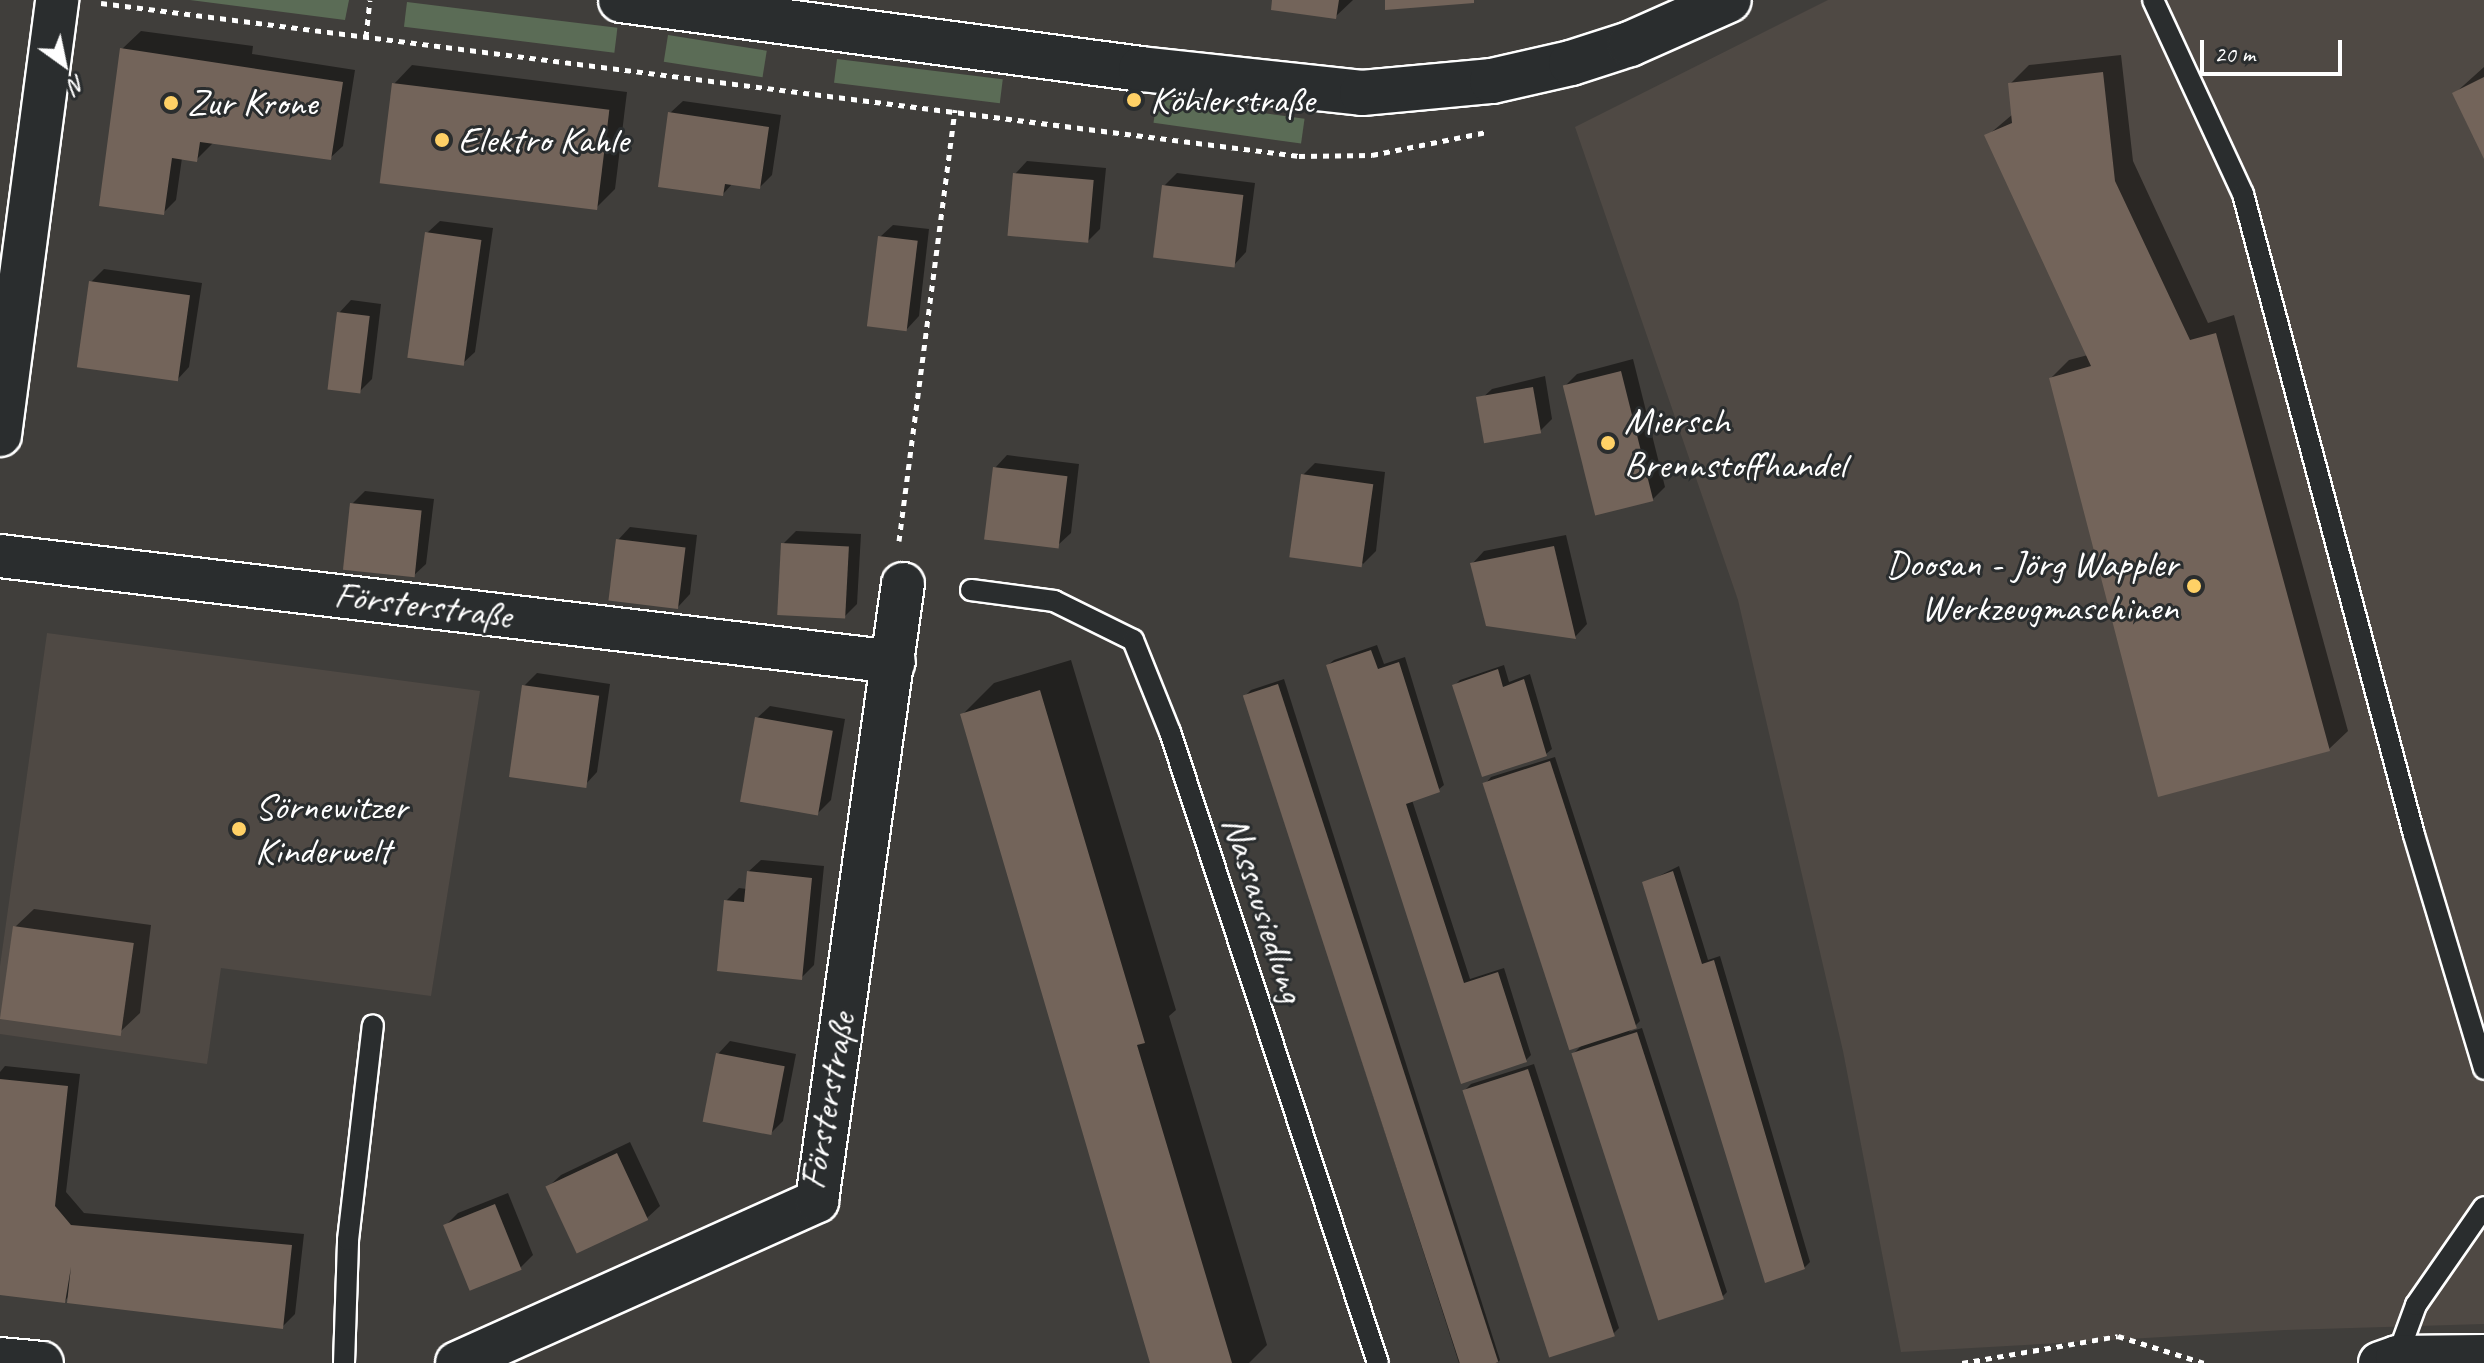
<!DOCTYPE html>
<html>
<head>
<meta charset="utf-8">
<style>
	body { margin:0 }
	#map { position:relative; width:2484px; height:1363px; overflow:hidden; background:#403e3b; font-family:Caveat,sans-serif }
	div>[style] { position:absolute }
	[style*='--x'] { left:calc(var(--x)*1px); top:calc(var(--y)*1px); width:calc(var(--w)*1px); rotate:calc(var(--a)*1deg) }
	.built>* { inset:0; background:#4f4944 }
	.green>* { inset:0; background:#5b6c56; transform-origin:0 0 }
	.shadow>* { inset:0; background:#0007 }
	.building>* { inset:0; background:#73645a; transform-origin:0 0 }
	.path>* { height:5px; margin-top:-2.5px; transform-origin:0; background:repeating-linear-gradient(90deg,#fff 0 6px,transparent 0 12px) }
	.roads { filter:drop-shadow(2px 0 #fff) drop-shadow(-2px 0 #fff) drop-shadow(0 2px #fff) drop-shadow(0 -2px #fff) }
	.lane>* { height:20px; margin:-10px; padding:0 10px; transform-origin:10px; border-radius:10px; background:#2a2d2e }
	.street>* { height:42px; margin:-21px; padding:0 21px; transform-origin:21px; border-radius:21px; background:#2a2d2e }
	.secondary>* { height:44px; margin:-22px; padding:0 22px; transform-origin:22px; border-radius:22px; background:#2a2d2e }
	.dots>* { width:22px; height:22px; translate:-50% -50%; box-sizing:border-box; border:4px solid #2a2d2e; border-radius:50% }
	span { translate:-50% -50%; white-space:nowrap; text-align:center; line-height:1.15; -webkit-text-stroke:6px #2a2d2e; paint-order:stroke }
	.poi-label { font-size:38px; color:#fff }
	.left { translate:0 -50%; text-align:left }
	.right { translate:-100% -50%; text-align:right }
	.street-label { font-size:38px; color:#fff }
	.north { position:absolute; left:24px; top:24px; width:80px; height:80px; -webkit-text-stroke:6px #2a2d2e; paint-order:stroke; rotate:147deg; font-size:22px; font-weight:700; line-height:32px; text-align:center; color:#fff }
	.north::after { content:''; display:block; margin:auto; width:28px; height:36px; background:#fff; clip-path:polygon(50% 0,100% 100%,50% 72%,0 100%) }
	.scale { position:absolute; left:2200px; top:40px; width:142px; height:36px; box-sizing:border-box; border:4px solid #fff; border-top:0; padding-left:10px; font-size:24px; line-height:28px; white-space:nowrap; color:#fff; -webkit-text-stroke:6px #2a2d2e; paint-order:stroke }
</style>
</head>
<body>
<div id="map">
	<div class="built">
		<i style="clip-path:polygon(1828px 0,2484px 0,2484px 1324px,2285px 1330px,1901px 1352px,1843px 1051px,1738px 600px,1575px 127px)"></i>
		<i style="clip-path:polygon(47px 633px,480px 691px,431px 996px,221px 968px,207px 1064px,0 1034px,0 966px)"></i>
	</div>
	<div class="green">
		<i style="clip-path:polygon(190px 0,349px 0,345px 20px)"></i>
		<i style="left:407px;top:2px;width:212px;height:25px;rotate:7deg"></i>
		<i style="left:668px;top:35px;width:100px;height:27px;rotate:9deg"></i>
		<i style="left:837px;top:59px;width:167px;height:24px;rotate:7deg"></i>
		<i style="left:1157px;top:98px;width:149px;height:25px;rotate:8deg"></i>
	</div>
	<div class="shadow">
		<i style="clip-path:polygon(1274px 0,1353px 0,1335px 17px)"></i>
		<i style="clip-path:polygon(141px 31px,253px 46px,252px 54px,355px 70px,343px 146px,330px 158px,214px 142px,196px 160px,182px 158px,176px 200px,163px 213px,122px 49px)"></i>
		<i style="clip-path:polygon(2121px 55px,2133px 161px,2208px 323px,2234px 315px,2348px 731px,2329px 749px,2051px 378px,2069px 360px,2088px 355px,1987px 136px,2013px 114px,2010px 84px,2029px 65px)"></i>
		<i style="clip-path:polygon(412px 65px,627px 92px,615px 189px,597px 207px,394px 84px)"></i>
		<i style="clip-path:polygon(2484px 67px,2484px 154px,2454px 94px)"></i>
		<i style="clip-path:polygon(683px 101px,781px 115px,772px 175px,760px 187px,733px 183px,723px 194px,670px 113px)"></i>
		<i style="clip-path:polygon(1027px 161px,1106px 168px,1100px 229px,1088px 241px,1015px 174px)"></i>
		<i style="clip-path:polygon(1177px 173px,1255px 183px,1246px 252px,1234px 265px,1164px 186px)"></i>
		<i style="clip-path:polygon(440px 221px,493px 228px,475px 352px,462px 364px,427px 233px)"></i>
		<i style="clip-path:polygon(893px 225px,929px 229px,919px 316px,907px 329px,880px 237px)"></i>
		<i style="clip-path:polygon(104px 269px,202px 283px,189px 367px,177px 380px,91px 282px)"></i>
		<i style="clip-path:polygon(351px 300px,381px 304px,372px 379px,360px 391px,339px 313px)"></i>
		<i style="clip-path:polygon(1633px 359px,1665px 487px,1653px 499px,1565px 386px,1577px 374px)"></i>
		<i style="clip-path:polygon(1545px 376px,1552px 419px,1540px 431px,1479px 401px,1492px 389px)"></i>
		<i style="clip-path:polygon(1007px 455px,1079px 464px,1071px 533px,1058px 545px,995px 468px)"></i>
		<i style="clip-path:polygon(1315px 463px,1385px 472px,1376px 551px,1363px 564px,1303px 475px)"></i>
		<i style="clip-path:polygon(365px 491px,434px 499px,426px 564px,413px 576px,352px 504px)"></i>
		<i style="clip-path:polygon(630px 527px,697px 535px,690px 594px,678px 607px,618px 540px)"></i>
		<i style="clip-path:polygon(796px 531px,861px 534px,857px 604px,844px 617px,783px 544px)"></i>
		<i style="clip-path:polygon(1566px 535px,1587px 624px,1575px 637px,1472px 564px,1484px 551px)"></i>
		<i style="clip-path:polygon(1377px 645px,1384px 664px,1405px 657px,1444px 785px,1438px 790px,1412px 800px,1470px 979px,1504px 968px,1531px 1055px,1525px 1061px,1462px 1081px,1328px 665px,1334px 660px)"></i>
		<i style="clip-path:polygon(1071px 660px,1176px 1010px,1169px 1016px,1267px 1345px,1249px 1363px,1153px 1363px,963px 714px,994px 683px)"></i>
		<i style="clip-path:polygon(1504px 665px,1509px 682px,1530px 674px,1552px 749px,1546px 754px,1454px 686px,1460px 680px)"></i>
		<i style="clip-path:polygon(537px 673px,610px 684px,597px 772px,585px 785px,524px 686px)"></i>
		<i style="clip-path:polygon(1284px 679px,1500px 1360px,1497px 1363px,1459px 1363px,1245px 696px,1251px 690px)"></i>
		<i style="clip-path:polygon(770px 706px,845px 719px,831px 800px,818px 813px,757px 718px)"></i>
		<i style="clip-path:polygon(1555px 757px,1640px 1021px,1629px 1032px,1642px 1028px,1727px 1292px,1721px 1298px,1573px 1054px,1584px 1043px,1486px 783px,1491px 777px)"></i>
		<i style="clip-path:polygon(761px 860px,824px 866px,814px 965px,801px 978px,726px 901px,739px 888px,747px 889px,748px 872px)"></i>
		<i style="clip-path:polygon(1679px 866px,1708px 960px,1720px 956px,1810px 1262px,1804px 1268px,1645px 883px)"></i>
		<i style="clip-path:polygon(34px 909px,151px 925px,140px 1013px,121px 1031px,15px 927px)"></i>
		<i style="clip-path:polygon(730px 1041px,796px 1054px,783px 1121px,770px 1134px,718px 1054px)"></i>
		<i style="clip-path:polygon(1534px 1064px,1619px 1328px,1613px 1334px,1465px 1090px,1471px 1084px)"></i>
		<i style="clip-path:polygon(5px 1066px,80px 1074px,66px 1192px,84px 1213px,304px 1234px,295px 1314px,282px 1327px,68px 1297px,65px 1301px,0 1292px,0 1072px)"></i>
		<i style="clip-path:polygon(630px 1142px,660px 1206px,647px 1218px,548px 1187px,561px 1175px)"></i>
		<i style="clip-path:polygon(508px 1193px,533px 1255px,520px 1268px,470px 1288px,445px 1226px,458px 1213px)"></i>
	</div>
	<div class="building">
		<i style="clip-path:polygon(1272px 0,1339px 0,1336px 19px,1271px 10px)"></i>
		<i style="clip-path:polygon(1385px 0,1474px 0,1474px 3px,1385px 10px)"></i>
		<i style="clip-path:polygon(120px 48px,343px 82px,331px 160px,200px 142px,197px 162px,172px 158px,164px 215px,99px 206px)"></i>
		<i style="clip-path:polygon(2103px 72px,2115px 181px,2190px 340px,2216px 333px,2330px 751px,2158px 797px,2049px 378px,2091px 366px,1984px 135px,2012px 123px,2008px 83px)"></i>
		<i style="clip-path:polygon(2484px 77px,2484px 159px,2452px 93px)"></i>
		<i style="left:392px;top:83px;width:219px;height:101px;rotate:7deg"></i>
		<i style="clip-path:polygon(668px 112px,769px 127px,760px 189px,725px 184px,723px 196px,658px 187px)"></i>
		<i style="left:1013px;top:173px;width:81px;height:63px;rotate:5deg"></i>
		<i style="left:1162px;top:185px;width:82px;height:73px;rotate:7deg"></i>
		<i style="left:425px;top:232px;width:57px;height:127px;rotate:8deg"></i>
		<i style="left:878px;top:236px;width:40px;height:91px;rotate:7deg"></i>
		<i style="left:89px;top:281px;width:102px;height:87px;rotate:8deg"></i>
		<i style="left:337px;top:312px;width:33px;height:78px;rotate:7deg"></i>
		<i style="left:1621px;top:371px;width:134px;height:60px;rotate:76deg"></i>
		<i style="left:1533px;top:387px;width:47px;height:58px;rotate:80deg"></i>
		<i style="left:993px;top:467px;width:75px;height:73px;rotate:7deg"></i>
		<i style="left:1301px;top:474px;width:73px;height:84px;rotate:8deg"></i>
		<i style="left:350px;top:503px;width:72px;height:67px;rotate:6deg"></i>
		<i style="left:616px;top:539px;width:70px;height:62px;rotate:7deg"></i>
		<i style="left:781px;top:543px;width:68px;height:72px;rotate:3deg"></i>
		<i style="clip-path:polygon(1554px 546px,1576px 639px,1486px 626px,1470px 563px)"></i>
		<i style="clip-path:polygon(1371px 650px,1378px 669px,1399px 662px,1440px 792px,1406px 804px,1464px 983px,1498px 972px,1527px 1062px,1461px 1084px,1326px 665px)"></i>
		<i style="clip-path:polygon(1498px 669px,1503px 687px,1524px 679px,1547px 756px,1482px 777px,1452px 685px)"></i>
		<i style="left:1278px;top:684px;width:713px;height:37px;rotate:72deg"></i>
		<i style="left:522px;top:685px;width:78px;height:93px;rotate:8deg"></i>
		<i style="clip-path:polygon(1040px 690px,1145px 1043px,1137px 1045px,1232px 1363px,1150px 1363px,960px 714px)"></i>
		<i style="left:755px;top:717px;width:79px;height:86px;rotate:10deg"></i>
		<i style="left:1550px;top:761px;width:281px;height:71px;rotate:72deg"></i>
		<i style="clip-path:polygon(747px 871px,812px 878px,802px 980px,717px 971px,724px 900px,744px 902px)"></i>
		<i style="clip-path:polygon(1673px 871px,1702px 964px,1714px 960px,1805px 1269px,1765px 1283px,1642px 882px)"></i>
		<i style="left:13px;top:926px;width:122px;height:94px;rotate:8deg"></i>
		<i style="left:1637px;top:1032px;width:281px;height:69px;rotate:72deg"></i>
		<i style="left:716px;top:1053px;width:70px;height:70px;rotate:11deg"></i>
		<i style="left:1528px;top:1069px;width:281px;height:69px;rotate:72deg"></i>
		<i style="clip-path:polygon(0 1079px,68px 1086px,55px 1206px,71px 1225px,292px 1245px,283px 1329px,67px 1303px,71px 1267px,65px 1303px,0 1295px)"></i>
		<i style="left:617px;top:1153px;width:74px;height:79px;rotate:65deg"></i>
		<i style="left:495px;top:1204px;width:71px;height:56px;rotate:68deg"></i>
	</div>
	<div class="path">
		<i style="--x:101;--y:3;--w:1208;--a:7.28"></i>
		<i style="--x:1299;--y:156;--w:73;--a:-0.8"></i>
		<i style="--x:1372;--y:155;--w:117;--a:-11.3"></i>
		<i style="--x:366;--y:37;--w:37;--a:-84"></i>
		<i style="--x:899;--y:541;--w:435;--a:-82.6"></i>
		<i style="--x:1962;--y:1363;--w:158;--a:-9.8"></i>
		<i style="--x:2118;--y:1336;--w:90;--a:17.4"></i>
	</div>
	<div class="roads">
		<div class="lane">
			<i style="--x:2153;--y:0;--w:214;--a:65.1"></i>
			<i style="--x:2243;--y:194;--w:663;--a:75.06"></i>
			<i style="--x:2414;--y:835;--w:244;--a:73.3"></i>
			<i style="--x:971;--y:590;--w:84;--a:7.5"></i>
			<i style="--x:1054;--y:601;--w:88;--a:26.3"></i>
			<i style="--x:1133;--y:640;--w:99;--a:68.1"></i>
			<i style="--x:1170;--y:732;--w:664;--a:71.76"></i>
			<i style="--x:2397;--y:1357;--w:55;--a:-69.9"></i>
			<i style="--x:2416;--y:1305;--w:119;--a:-55.2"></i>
			<i style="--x:344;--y:1363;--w:123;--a:-88.1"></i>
			<i style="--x:348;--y:1240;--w:216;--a:-83.4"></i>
		</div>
		<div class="street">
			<i style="--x:0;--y:435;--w:439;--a:-82.5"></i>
			<i style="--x:0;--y:556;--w:900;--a:6.76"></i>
			<i style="--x:0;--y:1359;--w:42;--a:5.4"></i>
			<i style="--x:457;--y:1363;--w:395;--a:-24.2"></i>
			<i style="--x:817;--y:1201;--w:623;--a:-82.07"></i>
			<i style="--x:2380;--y:1363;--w:18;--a:-19"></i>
			<i style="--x:2397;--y:1357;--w:87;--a:-0.7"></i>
		</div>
		<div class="secondary">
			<i style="--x:621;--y:0;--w:525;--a:7.56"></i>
			<i style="--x:1141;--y:69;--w:222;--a:6.2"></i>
			<i style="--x:1362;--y:93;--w:131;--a:-5.3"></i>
			<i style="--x:1492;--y:81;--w:81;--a:-12.8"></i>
			<i style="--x:1571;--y:63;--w:62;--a:-17.9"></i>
			<i style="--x:1630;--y:44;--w:108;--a:-24"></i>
		</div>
	</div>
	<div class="dots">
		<i style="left:1134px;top:100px;background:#ffd166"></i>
		<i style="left:171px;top:103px;background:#ffd166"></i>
		<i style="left:442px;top:140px;background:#ffd166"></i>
		<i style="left:1608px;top:443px;background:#ffd166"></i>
		<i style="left:2194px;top:586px;background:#ffd166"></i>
		<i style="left:239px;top:829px;background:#ffd166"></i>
	</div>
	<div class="poi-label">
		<span class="left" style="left:1150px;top:100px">Köhlerstraße</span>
		<span class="left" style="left:187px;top:103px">Zur Krone</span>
		<span class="left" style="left:458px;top:140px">Elektro Kahle</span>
		<span class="left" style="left:1624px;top:443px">Miersch<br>Brennstoffhandel</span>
		<span class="right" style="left:2178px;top:586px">Doosan - Jörg Wappler<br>Werkzeugmaschinen</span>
		<span class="left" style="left:255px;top:829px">Sörnewitzer<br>Kinderwelt</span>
	</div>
	<div class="street-label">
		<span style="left:423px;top:605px;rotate:7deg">Försterstraße</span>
		<span style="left:1264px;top:909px;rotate:72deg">Nassausiedlung</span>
		<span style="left:827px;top:1101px;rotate:-80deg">Försterstraße</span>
	</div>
	<div class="north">N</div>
	<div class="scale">20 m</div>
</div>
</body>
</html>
